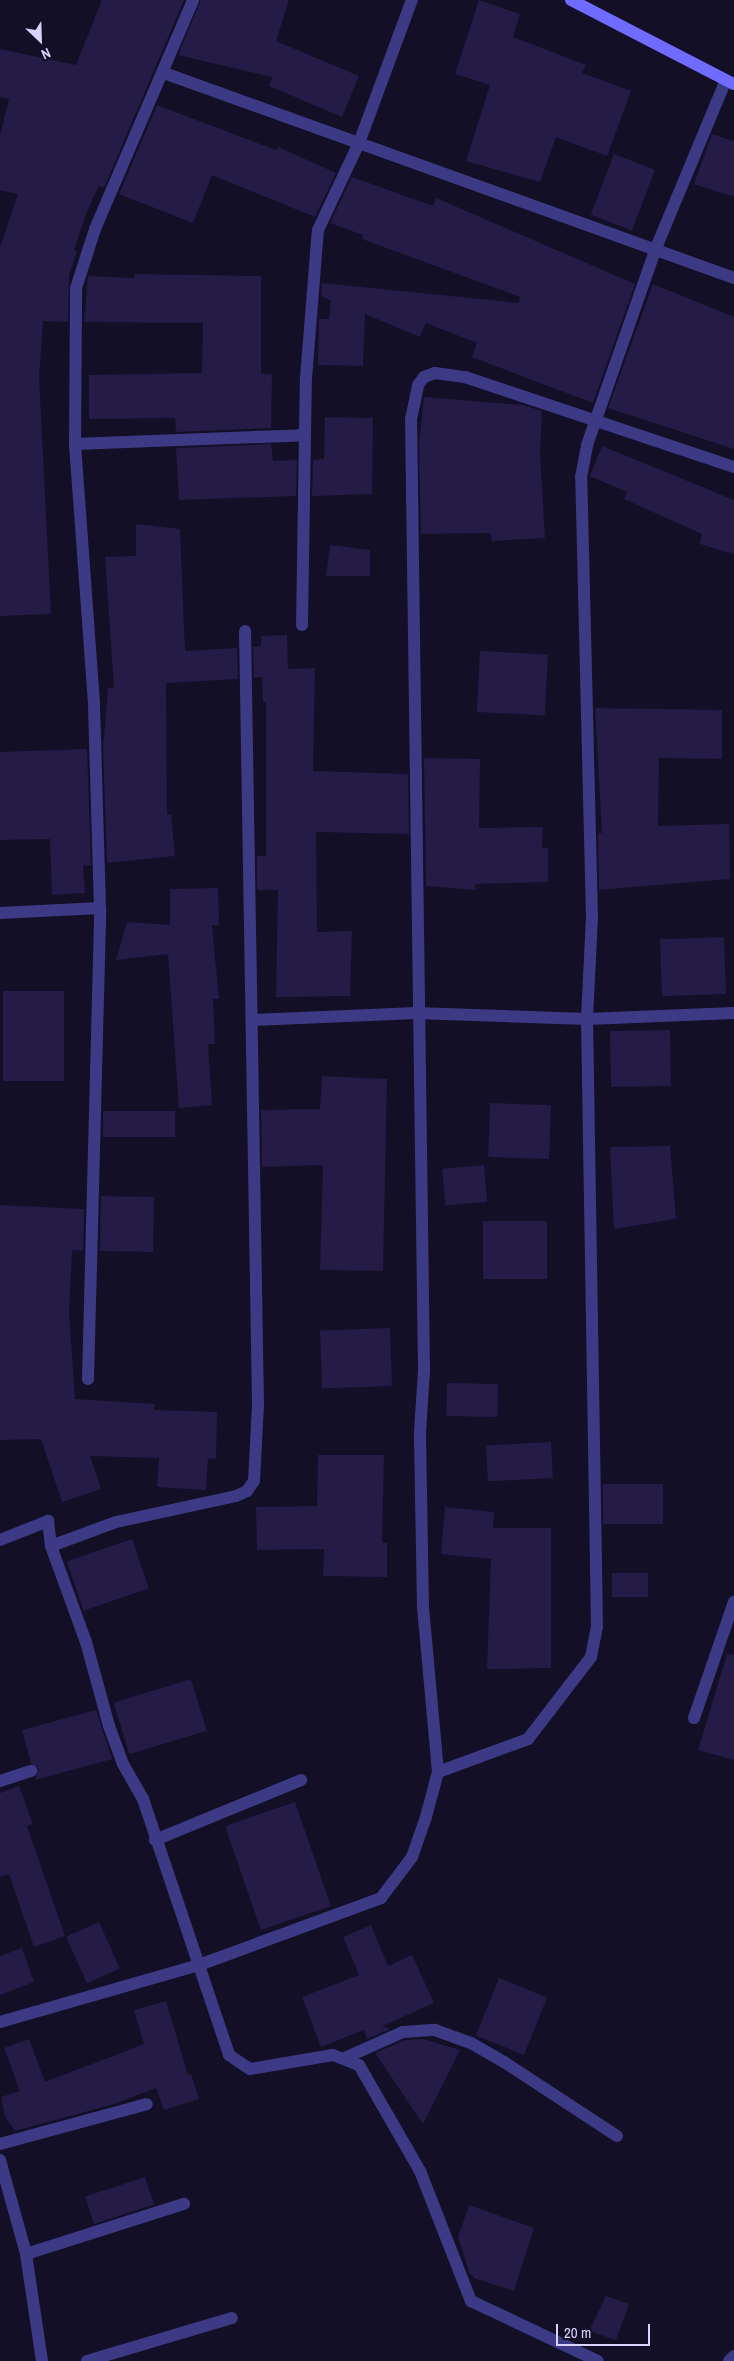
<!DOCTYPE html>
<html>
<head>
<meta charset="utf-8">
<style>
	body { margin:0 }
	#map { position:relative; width:734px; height:2361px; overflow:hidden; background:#130f26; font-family:"Archivo Narrow",sans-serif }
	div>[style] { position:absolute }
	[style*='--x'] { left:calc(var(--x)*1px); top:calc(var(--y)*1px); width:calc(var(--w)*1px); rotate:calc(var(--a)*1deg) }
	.building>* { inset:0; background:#241b47; transform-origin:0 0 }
	.street>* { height:12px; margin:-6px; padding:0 6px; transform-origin:6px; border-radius:6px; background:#3d3a85 }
	.secondary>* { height:12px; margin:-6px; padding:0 6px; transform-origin:6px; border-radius:6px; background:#6f6bff }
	span { translate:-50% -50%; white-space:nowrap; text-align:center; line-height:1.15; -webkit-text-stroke:5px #130f26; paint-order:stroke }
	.north { position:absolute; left:15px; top:15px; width:50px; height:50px; -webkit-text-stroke:4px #130f26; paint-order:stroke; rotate:156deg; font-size:14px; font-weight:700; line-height:20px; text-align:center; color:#d9d4ff }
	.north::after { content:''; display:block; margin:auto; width:18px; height:22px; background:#d9d4ff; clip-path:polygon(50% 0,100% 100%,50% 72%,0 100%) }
	.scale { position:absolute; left:556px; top:2324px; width:94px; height:22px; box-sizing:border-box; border:2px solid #d9d4ff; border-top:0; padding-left:6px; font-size:15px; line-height:18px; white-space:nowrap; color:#d9d4ff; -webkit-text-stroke:4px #130f26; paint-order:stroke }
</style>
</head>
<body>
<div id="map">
	<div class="building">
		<i style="clip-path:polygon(102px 0,184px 0,104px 188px,99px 186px,87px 211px,74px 250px,77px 251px,69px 276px,68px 322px,43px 321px,39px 378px,51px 614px,0 616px,0 247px,18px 194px,0 190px,0 136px,9px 99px,0 97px,0 49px,76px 65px)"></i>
		<i style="clip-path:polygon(201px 0,289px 0,276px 41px,359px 76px,342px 117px,269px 86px,272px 77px,178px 55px)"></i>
		<i style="clip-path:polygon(479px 0,520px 14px,513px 37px,586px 65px,582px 73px,631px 91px,607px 156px,556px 137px,540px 182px,466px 161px,490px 85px,455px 74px)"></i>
		<i style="clip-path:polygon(157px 105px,276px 150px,278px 147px,336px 173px,315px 217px,212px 175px,193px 223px,119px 194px)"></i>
		<i style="clip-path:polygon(712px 134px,734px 141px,734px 197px,694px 184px)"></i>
		<i style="left:614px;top:154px;width:44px;height:65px;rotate:21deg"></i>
		<i style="clip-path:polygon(352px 177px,433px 206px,436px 198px,635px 284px,593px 403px,472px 357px,477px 343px,426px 323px,420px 337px,365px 314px,363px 366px,318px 365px,319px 319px,329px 319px,331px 301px,321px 296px,322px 283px,519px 303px,520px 297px,362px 239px,363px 235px,330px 223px)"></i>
		<i style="clip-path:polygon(135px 274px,261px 276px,261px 374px,272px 374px,271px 428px,176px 432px,175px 418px,89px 419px,89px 375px,202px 373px,203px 323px,84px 322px,88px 276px,134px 278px)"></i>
		<i style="clip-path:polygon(653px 284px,734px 317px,734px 449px,608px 408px)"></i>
		<i style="clip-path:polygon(424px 397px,523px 405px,542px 411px,540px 452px,545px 538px,492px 541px,491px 533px,421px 534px,419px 443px)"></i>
		<i style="clip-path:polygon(325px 417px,373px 418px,372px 494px,312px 496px,313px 460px,324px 459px)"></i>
		<i style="clip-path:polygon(271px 444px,273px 461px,297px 460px,296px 496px,179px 500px,176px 448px)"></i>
		<i style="clip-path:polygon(602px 446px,734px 500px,734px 554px,700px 544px,702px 534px,624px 499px,627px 492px,590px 476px)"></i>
		<i style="clip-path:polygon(136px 524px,180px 529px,185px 651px,237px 648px,238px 679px,166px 683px,167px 815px,171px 814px,175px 856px,107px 863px,103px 748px,108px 688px,114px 688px,105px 557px,136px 556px)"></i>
		<i style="clip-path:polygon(330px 545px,370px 550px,370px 576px,326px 576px)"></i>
		<i style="clip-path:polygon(287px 635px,288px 669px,315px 668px,313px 771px,408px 774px,409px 834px,316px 832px,317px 932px,352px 931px,350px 996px,276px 997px,278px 890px,257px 890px,257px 856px,266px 856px,266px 702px,263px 702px,262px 677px,254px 678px,253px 647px,261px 646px,261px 636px)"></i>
		<i style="left:480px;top:651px;width:68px;height:61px;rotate:3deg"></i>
		<i style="clip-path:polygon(595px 708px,722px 710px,722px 759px,659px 758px,658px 826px,729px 824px,730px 879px,599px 890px,598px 833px,602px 833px)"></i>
		<i style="clip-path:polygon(87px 749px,91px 865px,83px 866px,85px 893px,52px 895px,50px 839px,0 840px,0 752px)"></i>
		<i style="clip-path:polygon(424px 758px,480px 759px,479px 828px,543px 827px,542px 848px,548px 848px,548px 882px,475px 884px,476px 890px,426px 886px)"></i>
		<i style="clip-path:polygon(218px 888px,219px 925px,212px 925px,219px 999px,213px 999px,215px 1044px,208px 1044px,212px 1105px,179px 1108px,168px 954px,116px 960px,127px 922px,170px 925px,170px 889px)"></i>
		<i style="left:724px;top:937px;width:57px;height:64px;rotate:88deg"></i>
		<i style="left:64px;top:991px;width:90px;height:61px;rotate:90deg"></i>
		<i style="left:670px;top:1030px;width:56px;height:60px;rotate:89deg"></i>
		<i style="clip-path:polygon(322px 1076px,387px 1079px,383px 1271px,320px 1270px,323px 1165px,262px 1167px,261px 1110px,320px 1109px)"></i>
		<i style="left:490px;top:1103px;width:61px;height:54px;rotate:2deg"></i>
		<i style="left:103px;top:1111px;width:72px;height:26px"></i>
		<i style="clip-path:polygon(670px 1146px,676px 1219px,614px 1229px,610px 1147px)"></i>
		<i style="left:484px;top:1165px;width:37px;height:42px;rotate:85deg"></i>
		<i style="left:101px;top:1196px;width:53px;height:55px;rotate:1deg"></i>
		<i style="clip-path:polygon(0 1205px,84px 1209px,83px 1251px,72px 1250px,69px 1311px,75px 1399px,155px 1404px,154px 1410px,217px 1412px,216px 1459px,208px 1458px,206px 1490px,157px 1487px,159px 1458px,90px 1456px,101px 1489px,62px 1502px,41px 1439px,0 1440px)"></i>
		<i style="left:547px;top:1221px;width:58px;height:64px;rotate:90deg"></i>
		<i style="left:390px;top:1328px;width:58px;height:70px;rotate:88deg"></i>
		<i style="left:447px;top:1383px;width:51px;height:33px;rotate:1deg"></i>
		<i style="left:551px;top:1442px;width:36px;height:65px;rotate:87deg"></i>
		<i style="clip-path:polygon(318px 1455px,384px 1455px,382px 1543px,387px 1543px,387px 1577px,323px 1576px,324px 1549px,257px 1550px,256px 1507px,317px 1506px)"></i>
		<i style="left:663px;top:1484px;width:40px;height:60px;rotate:90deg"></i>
		<i style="clip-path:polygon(445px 1507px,494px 1512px,493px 1528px,551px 1528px,551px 1668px,487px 1669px,491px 1559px,441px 1554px)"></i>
		<i style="left:132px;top:1539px;width:52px;height:69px;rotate:71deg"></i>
		<i style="left:612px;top:1573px;width:36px;height:24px"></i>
		<i style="clip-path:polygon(727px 1654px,734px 1655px,734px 1760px,698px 1750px)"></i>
		<i style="left:191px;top:1679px;width:54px;height:81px;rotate:73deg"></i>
		<i style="clip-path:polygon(96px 1710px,112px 1759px,35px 1780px,39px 1769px,31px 1763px,22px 1730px)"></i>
		<i style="clip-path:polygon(19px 1786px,33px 1824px,27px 1826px,65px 1936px,34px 1947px,9px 1874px,0 1877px,0 1793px)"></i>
		<i style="left:295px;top:1802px;width:110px;height:74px;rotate:71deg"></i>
		<i style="left:99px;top:1922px;width:51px;height:36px;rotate:66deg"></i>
		<i style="clip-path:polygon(371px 1925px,388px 1966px,412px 1955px,434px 2003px,382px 2026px,390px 2029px,367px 2039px,364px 2030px,321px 2047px,302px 1997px,359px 1975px,343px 1937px)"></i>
		<i style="clip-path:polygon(22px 1948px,34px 1982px,0 1995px,0 1956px)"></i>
		<i style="left:499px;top:1978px;width:52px;height:62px;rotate:22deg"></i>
		<i style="clip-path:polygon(166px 2001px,188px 2075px,191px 2074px,199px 2099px,164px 2110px,156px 2088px,114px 2104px,15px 2131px,5px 2117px,1px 2097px,20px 2091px,4px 2048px,29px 2039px,45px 2082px,144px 2044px,134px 2010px)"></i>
		<i style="clip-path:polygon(423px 2039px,460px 2050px,423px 2124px,375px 2053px,405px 2040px)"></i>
		<i style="left:145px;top:2177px;width:29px;height:63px;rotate:72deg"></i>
		<i style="clip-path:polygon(469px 2205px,534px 2228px,514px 2291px,474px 2278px,469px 2272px,458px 2237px)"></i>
		<i style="clip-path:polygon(606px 2296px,629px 2304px,616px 2340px,589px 2331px)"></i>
	</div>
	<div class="street">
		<i style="--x:164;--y:73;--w:606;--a:19.78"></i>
		<i style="--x:75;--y:444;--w:230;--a:-2.2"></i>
		<i style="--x:302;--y:625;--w:247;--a:-89.1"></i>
		<i style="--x:306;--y:378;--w:148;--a:-85.4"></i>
		<i style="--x:318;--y:230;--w:96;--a:-64.8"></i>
		<i style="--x:359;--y:143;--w:153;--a:-69.7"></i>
		<i style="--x:0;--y:913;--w:100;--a:-2.9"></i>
		<i style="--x:253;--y:1020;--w:163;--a:-2.5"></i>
		<i style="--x:416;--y:1013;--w:171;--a:2"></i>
		<i style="--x:587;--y:1019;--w:147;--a:-2.3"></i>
		<i style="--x:88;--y:1379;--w:471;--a:-88.5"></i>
		<i style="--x:100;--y:908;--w:205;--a:-91.7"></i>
		<i style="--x:94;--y:703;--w:260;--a:-94.2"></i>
		<i style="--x:75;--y:444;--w:156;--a:-89.6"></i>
		<i style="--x:76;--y:288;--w:62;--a:-72.1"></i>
		<i style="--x:95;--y:229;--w:249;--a:-66.8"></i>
		<i style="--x:0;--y:1540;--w:52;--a:-21.6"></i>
		<i style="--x:48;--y:1521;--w:25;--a:83"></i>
		<i style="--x:51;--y:1546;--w:102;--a:70"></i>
		<i style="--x:86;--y:1642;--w:87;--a:74.7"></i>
		<i style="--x:109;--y:1726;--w:40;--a:69.8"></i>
		<i style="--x:123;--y:1764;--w:40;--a:60.3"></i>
		<i style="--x:143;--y:1799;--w:270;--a:71.4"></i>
		<i style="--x:229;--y:2055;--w:25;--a:34"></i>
		<i style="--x:250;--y:2069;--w:84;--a:-9.6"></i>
		<i style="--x:333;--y:2055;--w:28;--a:21"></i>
		<i style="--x:359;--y:2065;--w:122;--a:60.1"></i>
		<i style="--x:420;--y:2171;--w:140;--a:68.6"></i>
		<i style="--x:471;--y:2301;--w:140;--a:25.3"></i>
		<i style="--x:51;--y:1546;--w:69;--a:-20.3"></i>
		<i style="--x:116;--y:1522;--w:123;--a:-12.2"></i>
		<i style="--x:236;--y:1496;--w:12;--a:-24"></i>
		<i style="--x:247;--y:1491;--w:12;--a:-55"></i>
		<i style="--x:254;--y:1481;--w:76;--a:-87"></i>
		<i style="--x:258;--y:1405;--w:774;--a:-90.96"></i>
		<i style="--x:694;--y:1718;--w:123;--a:-71"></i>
		<i style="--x:438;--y:1772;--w:96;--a:-20.1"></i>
		<i style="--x:528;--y:1739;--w:103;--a:-52.5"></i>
		<i style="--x:591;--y:1657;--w:31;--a:-79"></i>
		<i style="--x:597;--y:1627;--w:608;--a:-90.94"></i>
		<i style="--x:587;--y:1019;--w:101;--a:-87.2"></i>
		<i style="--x:592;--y:918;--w:441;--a:-91.4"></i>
		<i style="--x:581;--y:477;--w:33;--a:-79"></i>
		<i style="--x:587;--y:445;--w:209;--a:-70.7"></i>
		<i style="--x:656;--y:248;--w:180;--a:-67.4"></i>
		<i style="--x:0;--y:1781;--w:33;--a:-18"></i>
		<i style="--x:155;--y:1840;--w:158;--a:-22.3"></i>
		<i style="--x:0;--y:2022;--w:207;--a:-16"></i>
		<i style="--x:199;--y:1965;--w:194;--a:-20.2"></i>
		<i style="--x:381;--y:1898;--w:51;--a:-52.9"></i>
		<i style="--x:412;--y:1857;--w:42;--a:-70.7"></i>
		<i style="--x:426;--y:1817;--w:47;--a:-75.1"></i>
		<i style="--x:438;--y:1772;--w:165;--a:-95.2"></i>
		<i style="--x:423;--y:1608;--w:176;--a:-91"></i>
		<i style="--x:420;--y:1432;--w:62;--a:-86.3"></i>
		<i style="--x:424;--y:1370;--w:951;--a:-90.78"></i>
		<i style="--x:411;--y:419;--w:35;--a:-78"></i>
		<i style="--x:418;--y:385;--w:10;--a:-53"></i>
		<i style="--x:424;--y:377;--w:12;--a:-20"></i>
		<i style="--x:435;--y:373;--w:30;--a:8"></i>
		<i style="--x:465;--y:377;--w:284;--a:18.5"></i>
		<i style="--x:347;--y:2057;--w:61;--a:-24.1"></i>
		<i style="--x:403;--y:2032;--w:32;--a:-4"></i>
		<i style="--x:435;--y:2030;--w:38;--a:20"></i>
		<i style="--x:471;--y:2043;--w:38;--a:30"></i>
		<i style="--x:504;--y:2062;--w:135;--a:33.2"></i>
		<i style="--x:0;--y:2144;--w:152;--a:-15.2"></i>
		<i style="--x:0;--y:2160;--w:98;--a:74.5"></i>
		<i style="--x:26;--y:2254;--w:108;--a:81.5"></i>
		<i style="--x:26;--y:2254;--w:166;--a:-17.6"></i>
		<i style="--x:87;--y:2361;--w:151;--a:-16.5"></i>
		<i style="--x:729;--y:2361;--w:7;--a:-45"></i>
	</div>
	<div class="secondary">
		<i style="--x:571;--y:0;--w:183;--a:27.3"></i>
	</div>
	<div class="north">N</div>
	<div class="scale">20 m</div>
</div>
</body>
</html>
